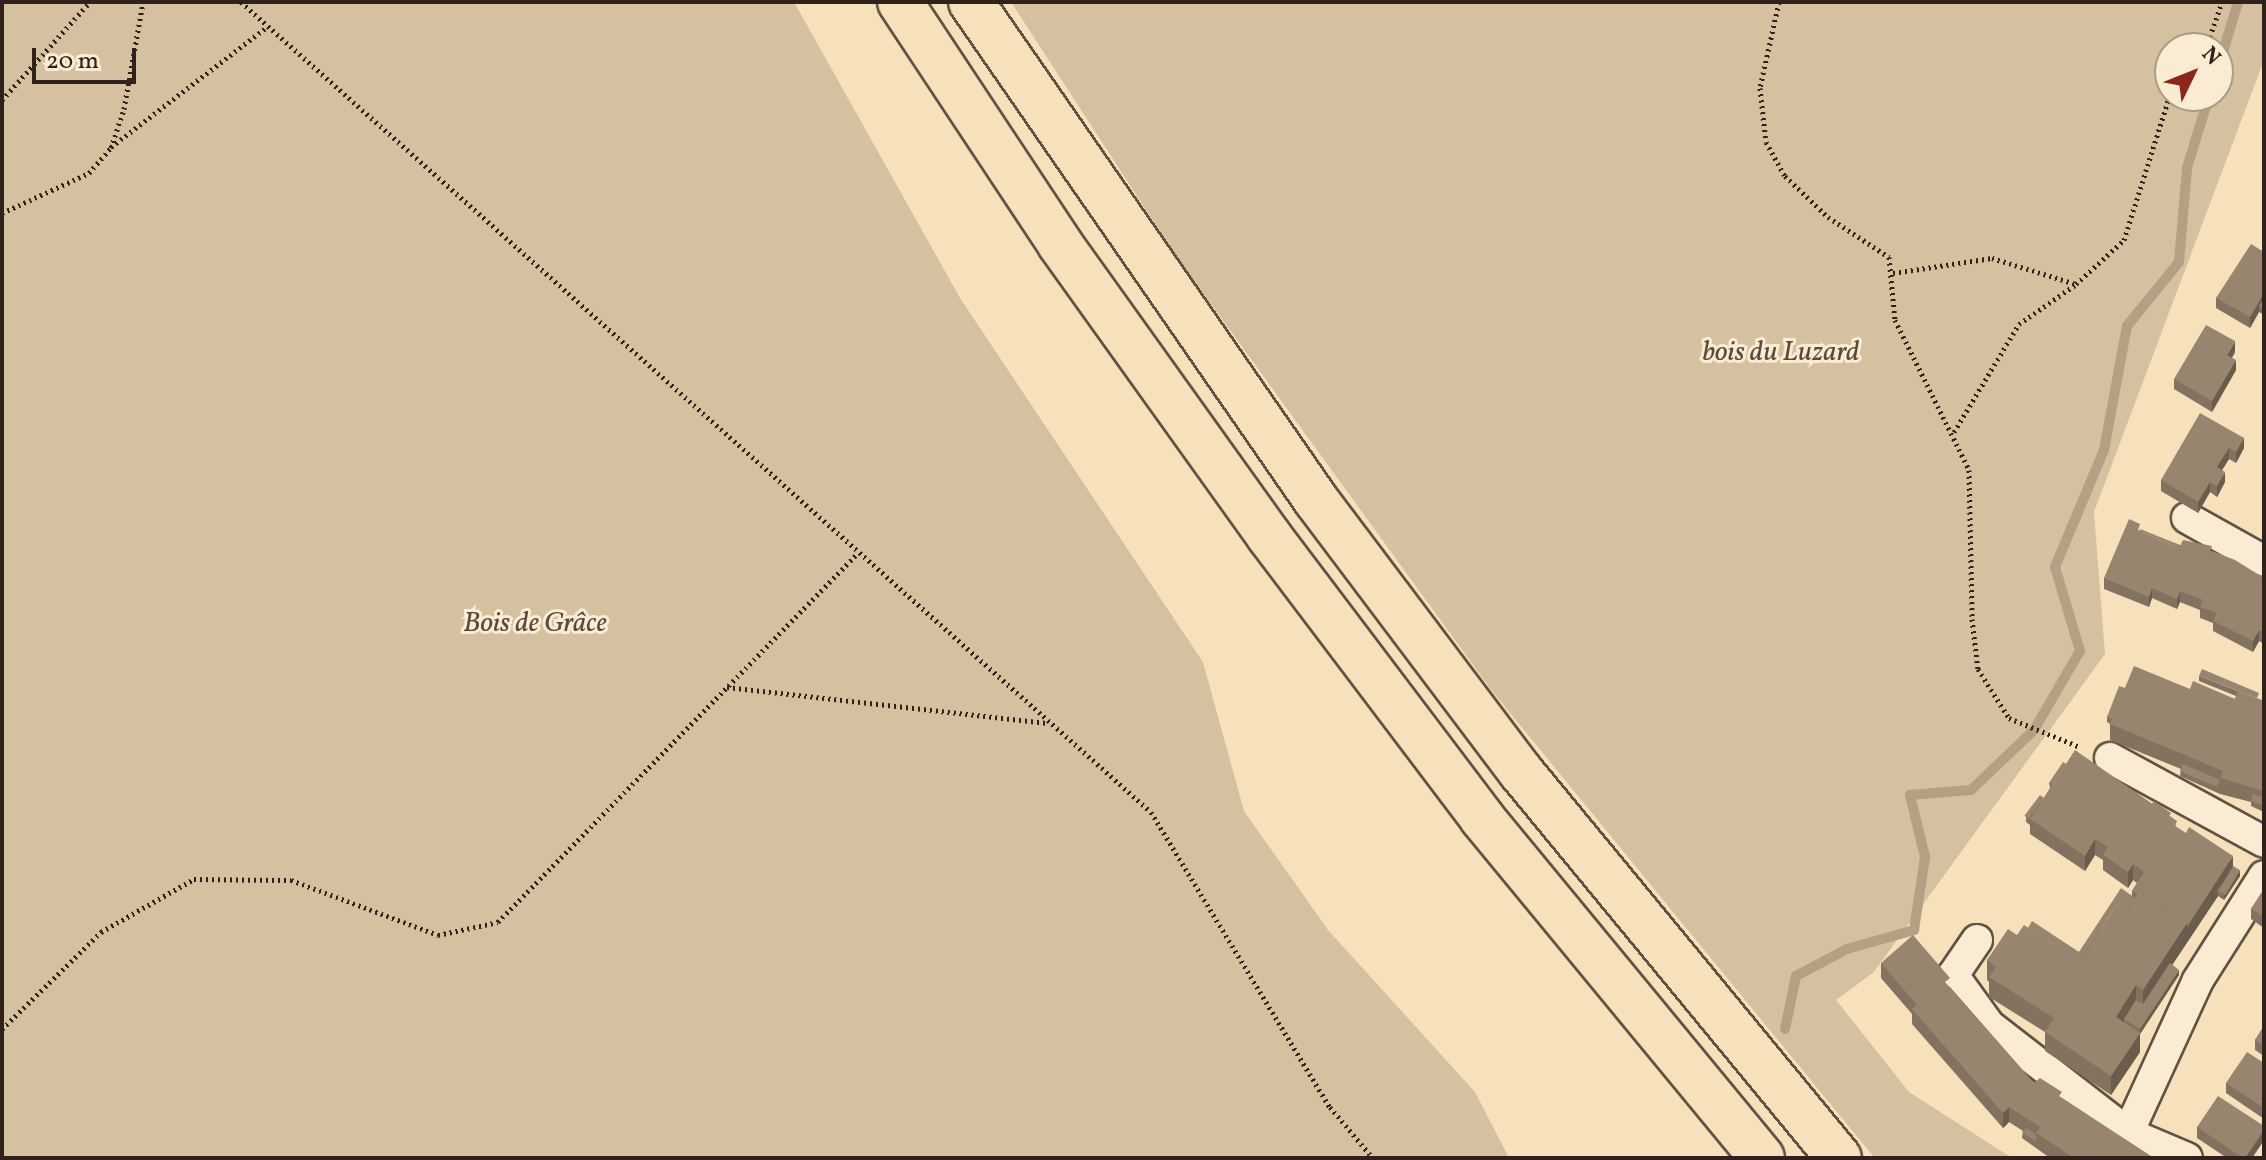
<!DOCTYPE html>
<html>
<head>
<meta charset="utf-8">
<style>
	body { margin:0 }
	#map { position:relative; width:2266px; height:1160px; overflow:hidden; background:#f7e1bb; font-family:Vollkorn,serif }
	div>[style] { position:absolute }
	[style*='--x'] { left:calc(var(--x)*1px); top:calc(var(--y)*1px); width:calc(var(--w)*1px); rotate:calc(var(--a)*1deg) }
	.green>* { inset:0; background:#d5c1a0 }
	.stream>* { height:10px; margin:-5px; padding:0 5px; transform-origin:5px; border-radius:5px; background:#b3a085 }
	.path>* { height:5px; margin-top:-2.5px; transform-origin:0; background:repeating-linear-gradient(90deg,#2f221d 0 2px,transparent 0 6px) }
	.roads { filter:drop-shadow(2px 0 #615244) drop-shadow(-2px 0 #615244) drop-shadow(0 2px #615244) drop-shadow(0 -2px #615244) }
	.minor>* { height:30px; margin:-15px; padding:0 15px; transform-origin:15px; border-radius:15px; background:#faecd3 }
	.trunk>* { height:44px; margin:-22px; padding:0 22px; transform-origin:22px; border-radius:22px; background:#f7e1bb }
	.wall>* { inset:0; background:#82725f }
	.shaded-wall>* { inset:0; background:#6a5d4e }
	.building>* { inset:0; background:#97856f; transform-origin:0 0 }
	span { translate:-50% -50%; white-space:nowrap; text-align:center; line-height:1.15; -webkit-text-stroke:6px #faecd3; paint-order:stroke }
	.park-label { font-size:28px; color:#584a3e; font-style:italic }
	.frame { position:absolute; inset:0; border:4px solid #2f221d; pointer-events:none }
	.north { position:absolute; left:2154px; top:32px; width:80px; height:80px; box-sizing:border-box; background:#faecd3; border:2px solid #a99b8a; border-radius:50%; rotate:47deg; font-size:22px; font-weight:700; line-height:32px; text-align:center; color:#2f221d }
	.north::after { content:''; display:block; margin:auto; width:28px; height:36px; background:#8f2418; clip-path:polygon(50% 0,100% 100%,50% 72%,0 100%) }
	.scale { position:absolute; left:32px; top:48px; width:104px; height:36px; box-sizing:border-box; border:4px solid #2f221d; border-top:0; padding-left:10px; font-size:24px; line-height:28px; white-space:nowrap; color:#2f221d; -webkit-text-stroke:6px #faecd3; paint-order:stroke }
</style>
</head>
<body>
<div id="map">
	<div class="green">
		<i style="clip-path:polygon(2px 2px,794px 2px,960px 298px,1203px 662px,1244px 811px,1328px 930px,1475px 1092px,1509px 1158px,2px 1158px)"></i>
		<i style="clip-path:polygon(evenodd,1011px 2px,2264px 2px,2264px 60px,2094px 512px,2105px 654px,1873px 973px,1836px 1000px,1909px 1092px,2012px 1158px,1875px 1158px,1864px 1145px,1492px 691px,1174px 253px,1011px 2px,2170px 48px,2218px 48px,2218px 96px,2170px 96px,2170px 48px)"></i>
	</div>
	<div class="stream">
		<i style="--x:2218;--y:68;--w:69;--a:-73.1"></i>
		<i style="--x:1785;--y:1029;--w:54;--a:-78.3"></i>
		<i style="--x:1796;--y:976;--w:58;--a:-27.9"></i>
		<i style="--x:1847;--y:949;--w:70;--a:-15.8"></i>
		<i style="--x:1914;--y:930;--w:74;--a:-81.4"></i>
		<i style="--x:1925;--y:857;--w:64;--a:-103.6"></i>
		<i style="--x:1910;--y:795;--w:61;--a:-4.7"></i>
		<i style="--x:1971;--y:790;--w:87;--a:-43.6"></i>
		<i style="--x:2034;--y:730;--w:91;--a:-59.8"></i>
		<i style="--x:2080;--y:651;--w:88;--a:-106.6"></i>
		<i style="--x:2055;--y:567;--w:127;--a:-67.3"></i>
		<i style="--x:2104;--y:450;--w:126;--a:-79.5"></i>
		<i style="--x:2127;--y:326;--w:82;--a:-50.9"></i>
		<i style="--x:2179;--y:262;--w:94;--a:-85.1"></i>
		<i style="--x:2187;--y:168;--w:75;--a:-73"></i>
	</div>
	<div class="path">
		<i style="--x:241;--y:2;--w:1218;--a:41.67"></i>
		<i style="--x:1151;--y:812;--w:345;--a:58.8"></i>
		<i style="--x:1330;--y:1107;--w:67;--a:49.9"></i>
		<i style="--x:1779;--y:2;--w:88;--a:102.5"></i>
		<i style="--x:1760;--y:88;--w:54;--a:83.7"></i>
		<i style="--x:1766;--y:142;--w:39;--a:61"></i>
		<i style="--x:1785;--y:176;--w:59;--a:43.6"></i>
		<i style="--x:1828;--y:217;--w:73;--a:33.3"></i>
		<i style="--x:1889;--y:257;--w:63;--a:84.6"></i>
		<i style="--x:1895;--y:320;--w:167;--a:63.7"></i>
		<i style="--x:1969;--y:470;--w:149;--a:88.8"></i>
		<i style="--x:1972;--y:619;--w:50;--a:83.2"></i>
		<i style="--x:1978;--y:669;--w:58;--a:57.7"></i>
		<i style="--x:2009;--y:718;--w:77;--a:22.2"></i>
		<i style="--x:2206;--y:48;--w:49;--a:-70.8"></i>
		<i style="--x:2;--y:100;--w:132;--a:-48.1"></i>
		<i style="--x:111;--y:147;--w:198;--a:-37.6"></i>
		<i style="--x:2;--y:213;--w:96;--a:-24.7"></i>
		<i style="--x:89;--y:173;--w:33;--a:-49"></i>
		<i style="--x:111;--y:148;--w:41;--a:-71.6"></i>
		<i style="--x:124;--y:109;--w:109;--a:-79.9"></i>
		<i style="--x:1893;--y:273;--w:100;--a:-8.6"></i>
		<i style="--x:1992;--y:258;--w:88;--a:17.2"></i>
		<i style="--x:2076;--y:284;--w:65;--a:-42.5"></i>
		<i style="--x:2124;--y:240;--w:152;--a:-72.4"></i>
		<i style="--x:1954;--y:432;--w:126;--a:-59"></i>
		<i style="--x:2019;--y:324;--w:68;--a:-34.9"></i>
		<i style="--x:727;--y:687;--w:322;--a:6.4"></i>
		<i style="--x:2;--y:1029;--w:139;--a:-44.4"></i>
		<i style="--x:101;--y:932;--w:107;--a:-29.7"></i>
		<i style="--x:194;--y:879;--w:97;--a:0.6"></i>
		<i style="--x:291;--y:880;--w:157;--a:20.5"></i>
		<i style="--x:438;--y:935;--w:61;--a:-12.2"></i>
		<i style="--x:498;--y:922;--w:514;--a:-45.71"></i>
	</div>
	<div class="roads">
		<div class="minor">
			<i style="--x:2187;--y:518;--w:88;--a:29.2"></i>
			<i style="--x:2110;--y:758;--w:175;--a:28.6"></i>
			<i style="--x:1977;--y:940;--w:42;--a:124.4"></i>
			<i style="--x:1953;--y:975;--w:62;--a:54.2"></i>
			<i style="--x:1989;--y:1025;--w:176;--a:37.8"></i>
			<i style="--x:2128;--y:1133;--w:64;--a:23"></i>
			<i style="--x:2128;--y:1133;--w:168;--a:-65.4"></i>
			<i style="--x:2198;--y:980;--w:123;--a:-57.6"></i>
		</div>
		<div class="trunk">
			<i style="--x:900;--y:2;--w:290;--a:56.5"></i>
			<i style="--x:1060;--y:244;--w:359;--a:54.4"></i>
			<i style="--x:1269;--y:536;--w:353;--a:52.9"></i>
			<i style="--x:1482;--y:818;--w:440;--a:50.5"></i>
			<i style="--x:971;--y:2;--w:606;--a:55.29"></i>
			<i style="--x:1316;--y:500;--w:341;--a:53"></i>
			<i style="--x:1521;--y:772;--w:500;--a:50.52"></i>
		</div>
	</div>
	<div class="wall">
		<i style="clip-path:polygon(2264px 252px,2264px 315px,2259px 312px,2250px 328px,2216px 308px,2216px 298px)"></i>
		<i style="clip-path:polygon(2235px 352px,2232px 358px,2236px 370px,2212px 412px,2174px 389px,2174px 379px)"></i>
		<i style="clip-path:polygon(2244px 438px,2244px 448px,2236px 463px,2229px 459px,2222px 470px,2225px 482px,2217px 497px,2210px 492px,2198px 513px,2161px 491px,2161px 480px)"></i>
		<i style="clip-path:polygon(2180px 545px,2212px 551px,2264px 578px,2264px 644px,2259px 641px,2253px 652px,2213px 631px,2213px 623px,2200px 618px,2200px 610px,2180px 602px,2177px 609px,2152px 598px,2149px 607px,2104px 589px,2104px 578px)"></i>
		<i style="clip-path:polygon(2199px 676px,2264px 701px,2264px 812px,2251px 806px,2251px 802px,2220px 794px,2180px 776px,2181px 769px,2110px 740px,2110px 724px,2107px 722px,2107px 717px,2125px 688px,2190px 689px,2235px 699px,2236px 696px,2199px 681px)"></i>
		<i style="clip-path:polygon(2049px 782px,2171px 817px,2177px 828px,2233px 866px,2240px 876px,2224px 900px,2218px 896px,2172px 965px,2179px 975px,2140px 1034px,2140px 1052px,2111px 1095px,2045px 1051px,2045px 1032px,1989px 997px,1989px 982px,1987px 980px,1987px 960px,2017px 935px,2079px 952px,2132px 896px,2132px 891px,2137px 883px,2133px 880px,2128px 888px,2103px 870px,2103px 860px,2095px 855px,2085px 871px,2030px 834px,2030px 825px,2026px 822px,2026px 817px,2044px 798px,2050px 788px)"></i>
		<i style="clip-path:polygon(2264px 889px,2264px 928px,2251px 919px,2251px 909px)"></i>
		<i style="clip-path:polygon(1881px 963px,1950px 987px,2034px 1083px,2062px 1098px,2151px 1158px,2050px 1158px,2022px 1138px,2023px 1131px,2009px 1122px,2003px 1128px,1912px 1024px,1912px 1014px,1881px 978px)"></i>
		<i style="clip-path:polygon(2264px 1026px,2264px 1056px,2255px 1050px,2255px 1040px)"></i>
		<i style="clip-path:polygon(2264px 1063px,2264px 1119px,2226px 1093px,2226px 1083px)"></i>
		<i style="clip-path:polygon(2264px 1126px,2264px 1140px,2252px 1158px,2227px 1158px,2197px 1138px,2197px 1127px)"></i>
	</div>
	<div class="shaded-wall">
		<i style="clip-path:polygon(2264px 293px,2264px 303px,2259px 306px,2259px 312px,2250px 328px,2250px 317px)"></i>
		<i style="clip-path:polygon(2235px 341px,2235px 352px,2227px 365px,2227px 355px)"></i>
		<i style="clip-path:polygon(2236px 360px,2236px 370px,2212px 412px,2212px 401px)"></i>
		<i style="clip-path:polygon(2244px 438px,2244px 448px,2236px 463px,2236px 452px)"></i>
		<i style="clip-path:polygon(2229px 448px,2229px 459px,2217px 478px,2217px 467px)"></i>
		<i style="clip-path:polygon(2225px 472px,2225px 482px,2217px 497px,2217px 486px)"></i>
		<i style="clip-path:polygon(2210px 482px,2210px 492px,2198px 513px,2198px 502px)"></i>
		<i style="clip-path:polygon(2152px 588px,2152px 598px,2149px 607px,2149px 597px)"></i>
		<i style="clip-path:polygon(2180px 591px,2180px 602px,2177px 609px,2177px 599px)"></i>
		<i style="clip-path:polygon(2259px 630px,2259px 641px,2253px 652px,2253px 641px)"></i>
		<i style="clip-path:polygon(2095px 839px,2095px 855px,2085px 871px,2085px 856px)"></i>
		<i style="clip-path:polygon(2233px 856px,2233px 871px,2217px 890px,2218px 896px,2143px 1009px,2143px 990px,2187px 923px)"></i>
		<i style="clip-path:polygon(2133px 864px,2133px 880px,2128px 888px,2128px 872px)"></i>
		<i style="clip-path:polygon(2240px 870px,2240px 876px,2224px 900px,2224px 895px)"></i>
		<i style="clip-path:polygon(2179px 970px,2179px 975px,2140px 1034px,2140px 1052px,2111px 1095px,2111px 1076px,2140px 1033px,2140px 1029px)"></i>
		<i style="clip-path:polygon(2136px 985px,2136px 1005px,2124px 1019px,2124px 1024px,2116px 1017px)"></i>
		<i style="clip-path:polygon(2009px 1107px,2009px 1122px,2003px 1128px,2003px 1113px)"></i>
		<i style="clip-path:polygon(2264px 1130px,2264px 1140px,2252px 1158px,2245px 1158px)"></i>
	</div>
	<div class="building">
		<i style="clip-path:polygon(2251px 244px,2264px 252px,2264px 293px,2250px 317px,2216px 298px)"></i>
		<i style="clip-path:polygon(2264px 298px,2264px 309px,2259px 306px)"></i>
		<i style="clip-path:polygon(2206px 325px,2235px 341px,2227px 355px,2236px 360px,2212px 401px,2174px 379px)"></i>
		<i style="clip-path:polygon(2200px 413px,2244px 438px,2236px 452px,2229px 448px,2217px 467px,2225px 472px,2217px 486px,2210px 482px,2198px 502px,2161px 480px)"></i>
		<i style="clip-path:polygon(2129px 519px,2140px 524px,2138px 530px,2179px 548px,2183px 540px,2212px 546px,2210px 552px,2264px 582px,2264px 634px,2259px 630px,2253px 641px,2213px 621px,2217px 613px,2200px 607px,2203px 600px,2180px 591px,2177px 599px,2152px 588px,2149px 597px,2104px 578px)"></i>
		<i style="clip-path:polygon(2140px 529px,2180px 545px,2179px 548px,2140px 531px)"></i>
		<i style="clip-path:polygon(2212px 551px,2235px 560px,2264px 578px,2264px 582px,2211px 553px)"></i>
		<i style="clip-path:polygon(2134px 666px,2190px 689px,2193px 681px,2235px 699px,2238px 691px,2264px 701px,2264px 791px,2220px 778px,2223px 771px,2110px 724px)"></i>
		<i style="clip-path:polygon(2202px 669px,2259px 693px,2257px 698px,2199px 676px)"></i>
		<i style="clip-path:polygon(2119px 686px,2125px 688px,2112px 719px,2107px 717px)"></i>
		<i style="clip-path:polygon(2075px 750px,2177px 821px,2175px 826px,2186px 833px,2189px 827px,2233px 856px,2187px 927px,2187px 923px,2139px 891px,2138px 894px,2132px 891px,2144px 872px,2133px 864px,2128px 872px,2103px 855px,2108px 847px,2095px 839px,2085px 856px,2030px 819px)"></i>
		<i style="left:2063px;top:762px;width:4px;height:24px;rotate:34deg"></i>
		<i style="left:2183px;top:764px;width:40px;height:8px;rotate:23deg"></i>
		<i style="clip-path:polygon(2253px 794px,2264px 798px,2264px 806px,2251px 801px)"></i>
		<i style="left:2040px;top:795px;width:5px;height:26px;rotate:37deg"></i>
		<i style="left:2154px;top:801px;width:21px;height:4px;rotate:35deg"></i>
		<i style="left:2233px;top:866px;width:8px;height:29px;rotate:30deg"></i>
		<i style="clip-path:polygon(2121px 888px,2135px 898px,2127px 912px,2117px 905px,2079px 962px,2028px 928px,2032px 921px,2079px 952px)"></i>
		<i style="clip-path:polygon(2264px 889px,2264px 917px,2251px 909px)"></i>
		<i style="clip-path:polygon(2139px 891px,2187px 923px,2143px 990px,2136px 985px,2116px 1017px,2140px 1033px,2111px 1076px,2045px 1032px,2054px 1018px,1989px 977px,1996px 967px,1987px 960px,2008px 929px,2017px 935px,2024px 925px,2079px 962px,2117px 905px,2127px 912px)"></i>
		<i style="clip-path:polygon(1913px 935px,1950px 978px,1945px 982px,2034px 1083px,2040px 1078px,2062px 1092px,2059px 1096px,2151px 1156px,2150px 1158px,2074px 1158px,2036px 1133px,2040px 1127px,2009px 1107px,2003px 1113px,1912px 1009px,1917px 1005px,1881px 963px)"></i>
		<i style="clip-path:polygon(2170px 963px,2179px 970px,2140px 1029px,2124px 1019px,2136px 1000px,2143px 1004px)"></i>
		<i style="clip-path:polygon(2264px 1026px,2264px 1046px,2255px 1040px)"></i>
		<i style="clip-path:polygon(2247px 1052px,2264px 1063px,2264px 1108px,2226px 1083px)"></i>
		<i style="clip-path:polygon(2218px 1096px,2264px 1126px,2264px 1130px,2245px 1158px,2243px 1158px,2197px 1127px)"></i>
		<i style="clip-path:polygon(2026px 1128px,2036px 1134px,2036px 1141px,2022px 1133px)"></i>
	</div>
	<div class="park-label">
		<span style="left:1781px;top:353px">bois du Luzard</span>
		<span style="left:535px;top:624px">Bois de Grâce</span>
	</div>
	<div class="frame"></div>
	<div class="north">N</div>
	<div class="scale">20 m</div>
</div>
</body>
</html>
